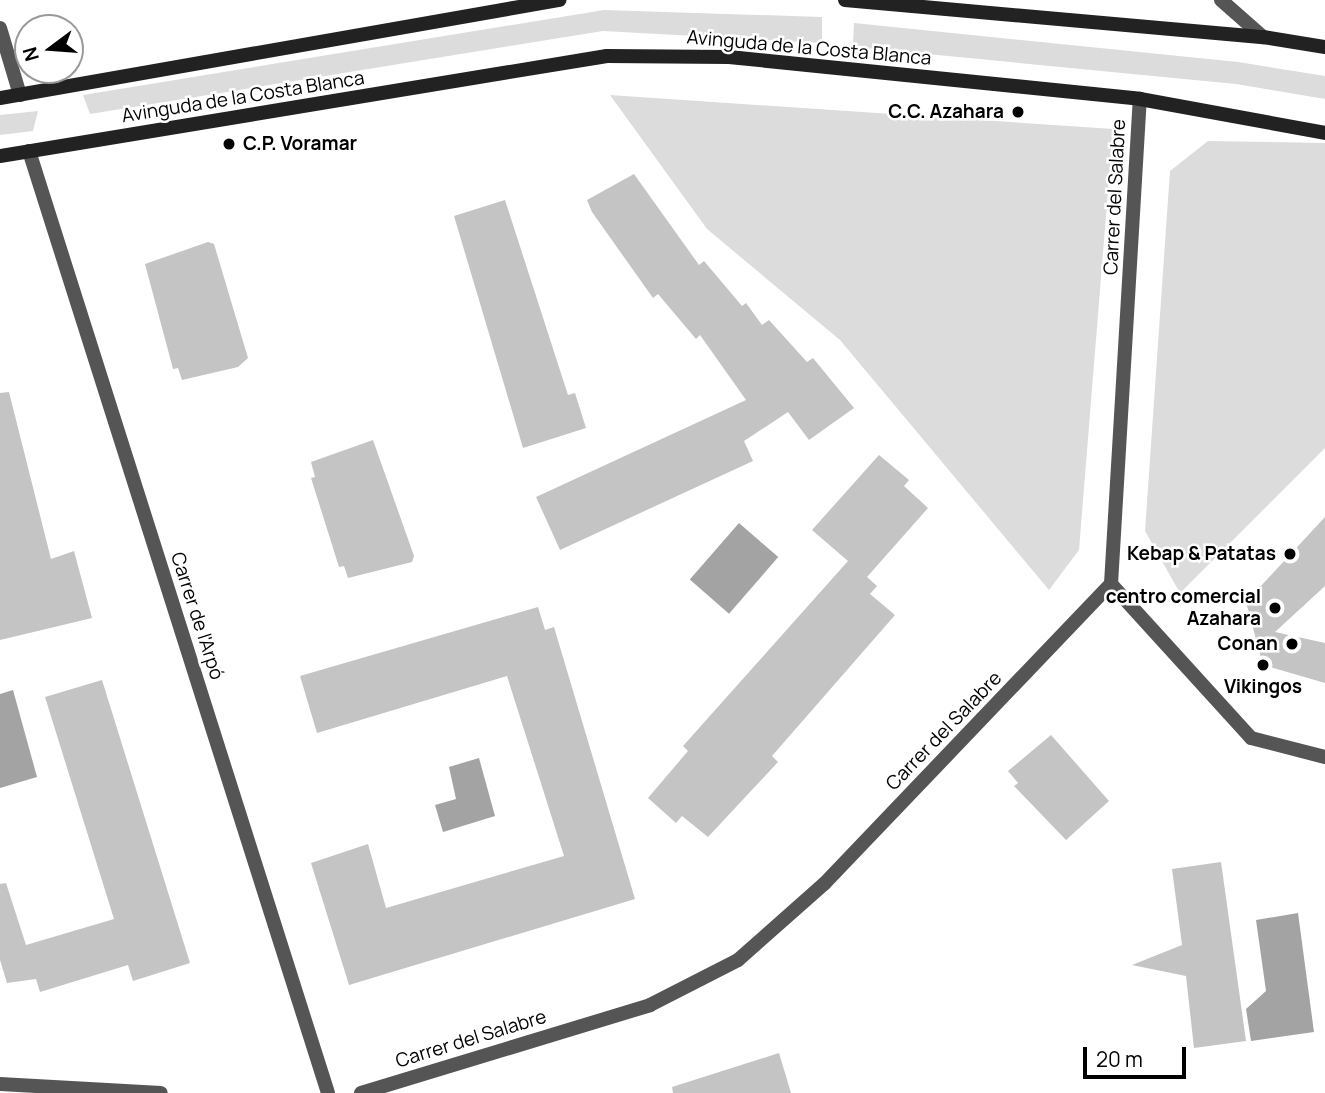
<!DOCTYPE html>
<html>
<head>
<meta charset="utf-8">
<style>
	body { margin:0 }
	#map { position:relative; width:1325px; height:1093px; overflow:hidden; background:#fff; font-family:Manrope,sans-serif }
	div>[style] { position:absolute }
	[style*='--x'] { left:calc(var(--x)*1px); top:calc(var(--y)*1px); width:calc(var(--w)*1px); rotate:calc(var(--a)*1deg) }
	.green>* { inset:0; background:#dcdcdc }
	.water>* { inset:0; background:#a3a3a3; transform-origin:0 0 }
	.building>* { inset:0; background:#c4c4c4 }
	.street>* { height:14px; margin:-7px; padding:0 7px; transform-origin:7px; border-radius:7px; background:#555 }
	.secondary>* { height:14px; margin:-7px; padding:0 7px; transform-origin:7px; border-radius:7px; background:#222 }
	.dots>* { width:19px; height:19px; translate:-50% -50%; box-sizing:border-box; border:4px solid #fff; border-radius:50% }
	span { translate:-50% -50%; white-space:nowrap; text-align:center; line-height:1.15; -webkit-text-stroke:5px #fff; paint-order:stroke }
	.street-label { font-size:19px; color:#000 }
	.poi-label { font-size:19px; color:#000; font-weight:700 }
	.right { translate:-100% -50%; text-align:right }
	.left { translate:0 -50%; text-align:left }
	.north { position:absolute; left:14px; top:14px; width:70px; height:70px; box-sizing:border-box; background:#fff; border:2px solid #999; border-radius:50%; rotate:254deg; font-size:19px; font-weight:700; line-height:28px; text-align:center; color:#000 }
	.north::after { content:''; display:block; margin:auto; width:24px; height:32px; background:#000; clip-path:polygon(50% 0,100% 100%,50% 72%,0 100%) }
	.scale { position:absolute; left:1083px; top:1047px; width:103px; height:32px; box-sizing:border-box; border:4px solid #000; border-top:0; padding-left:9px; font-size:21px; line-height:24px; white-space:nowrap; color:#000; -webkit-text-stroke:5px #fff; paint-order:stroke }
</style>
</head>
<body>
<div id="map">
	<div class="green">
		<i style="clip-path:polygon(604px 10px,822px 17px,822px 43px,603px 31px,90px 114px,83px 95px)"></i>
		<i style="clip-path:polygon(854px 23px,1238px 62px,1325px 76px,1325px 99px,1236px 84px,865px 48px,853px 44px)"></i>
		<i style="clip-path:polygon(610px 95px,1113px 129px,1079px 550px,1049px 590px,840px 340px,707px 229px)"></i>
		<i style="clip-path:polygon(38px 111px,33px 131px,0 135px,0 115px)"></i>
		<i style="clip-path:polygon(1208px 141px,1325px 143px,1325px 448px,1180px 593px,1145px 531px,1170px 171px)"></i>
	</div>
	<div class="water">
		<i style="left:739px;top:523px;width:52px;height:75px;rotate:41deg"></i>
		<i style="clip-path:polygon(13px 690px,37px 777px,0 788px,0 694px)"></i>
		<i style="clip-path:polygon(479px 758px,495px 816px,443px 832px,435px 805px,456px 799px,449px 767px)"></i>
		<i style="clip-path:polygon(1298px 913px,1314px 1032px,1251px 1041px,1246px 1009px,1266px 991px,1256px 920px)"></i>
	</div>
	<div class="building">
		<i style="clip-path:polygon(634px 174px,699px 265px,704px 261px,742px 306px,746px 303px,762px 325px,769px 320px,807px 362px,813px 358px,854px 408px,809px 440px,788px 412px,744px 441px,753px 461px,560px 550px,536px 497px,746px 400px,700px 335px,696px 339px,658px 294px,653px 298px,592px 212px,587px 200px)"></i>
		<i style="clip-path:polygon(505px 200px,568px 395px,575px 393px,586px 428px,523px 448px,454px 216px)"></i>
		<i style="clip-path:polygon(208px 242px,214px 244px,248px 358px,238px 367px,182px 380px,178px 368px,173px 369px,145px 264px)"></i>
		<i style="clip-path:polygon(9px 392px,51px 559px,74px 551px,92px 618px,0 640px,0 393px)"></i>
		<i style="clip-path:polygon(373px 440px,414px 556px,412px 562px,348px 578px,344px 566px,339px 567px,311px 478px,315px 477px,311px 462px)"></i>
		<i style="clip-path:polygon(879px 455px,909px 480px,904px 486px,928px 508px,867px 577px,877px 586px,870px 594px,895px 615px,772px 756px,778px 762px,708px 837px,682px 816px,676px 823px,648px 798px,688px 751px,683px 746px,848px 561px,812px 530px)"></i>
		<i style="clip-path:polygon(1325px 517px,1325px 586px,1275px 632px,1325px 643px,1325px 683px,1263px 665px,1246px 602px)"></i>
		<i style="clip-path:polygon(538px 607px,545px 630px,554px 627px,635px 899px,349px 985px,311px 863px,368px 844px,386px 908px,564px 856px,507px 676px,317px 733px,300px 676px)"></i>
		<i style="clip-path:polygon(102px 680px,190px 963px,133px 981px,128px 965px,40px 992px,36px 979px,7px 983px,0 960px,0 884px,6px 883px,26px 945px,114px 919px,45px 697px)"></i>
		<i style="clip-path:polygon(1051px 735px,1109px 801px,1066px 840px,1014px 786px,1018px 783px,1008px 771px)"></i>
		<i style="clip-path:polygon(1221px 862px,1246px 1041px,1194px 1048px,1186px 976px,1132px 965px,1182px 945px,1172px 869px)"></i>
		<i style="clip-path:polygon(779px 1053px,791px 1093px,673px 1093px,672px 1087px)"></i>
	</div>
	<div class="street">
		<i style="--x:1221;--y:0;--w:56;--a:41.4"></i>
		<i style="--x:0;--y:28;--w:70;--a:73.4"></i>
		<i style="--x:29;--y:151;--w:988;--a:72.39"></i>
		<i style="--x:1111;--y:584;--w:208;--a:47.7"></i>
		<i style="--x:1251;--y:738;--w:76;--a:14.4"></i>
		<i style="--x:0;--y:1084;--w:161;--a:3.2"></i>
		<i style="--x:361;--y:1093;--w:302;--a:-16.9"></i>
		<i style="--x:650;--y:1005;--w:99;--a:-27.1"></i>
		<i style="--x:738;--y:960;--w:115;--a:-41.5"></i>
		<i style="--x:824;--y:884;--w:415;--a:-46.3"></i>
		<i style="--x:1111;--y:584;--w:486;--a:-86.6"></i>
	</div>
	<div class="secondary">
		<i style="--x:845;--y:0;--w:420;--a:5.1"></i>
		<i style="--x:1263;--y:37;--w:63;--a:9.2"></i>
		<i style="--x:0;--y:98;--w:568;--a:-9.94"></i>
		<i style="--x:0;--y:156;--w:615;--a:-9.36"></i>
		<i style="--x:607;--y:56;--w:122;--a:0.5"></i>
		<i style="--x:729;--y:57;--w:413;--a:5.8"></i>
		<i style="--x:1140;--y:99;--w:188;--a:10.4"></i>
	</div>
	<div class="dots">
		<i style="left:1018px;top:112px;background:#000"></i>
		<i style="left:229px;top:144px;background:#000"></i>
		<i style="left:1290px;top:554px;background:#000"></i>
		<i style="left:1275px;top:608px;background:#000"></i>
		<i style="left:1292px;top:644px;background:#000"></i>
		<i style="left:1263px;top:665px;background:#000"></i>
	</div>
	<div class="street-label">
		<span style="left:809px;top:48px;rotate:5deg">Avinguda de la Costa Blanca</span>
		<span style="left:243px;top:97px;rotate:-9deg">Avinguda de la Costa Blanca</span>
		<span style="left:1115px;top:197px;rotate:-87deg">Carrer del Salabre</span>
		<span style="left:197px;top:616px;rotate:72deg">Carrer de l'Arpó</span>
		<span style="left:944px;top:731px;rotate:-46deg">Carrer del Salabre</span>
		<span style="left:471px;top:1039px;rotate:-17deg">Carrer del Salabre</span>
	</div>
	<div class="poi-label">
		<span class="right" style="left:1004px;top:112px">C.C. Azahara</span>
		<span class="left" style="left:243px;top:144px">C.P. Voramar</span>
		<span class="right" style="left:1276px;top:554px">Kebap &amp; Patatas</span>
		<span class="right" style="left:1261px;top:608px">centro comercial<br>Azahara</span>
		<span class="right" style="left:1278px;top:644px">Conan</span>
		<span style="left:1263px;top:687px">Vikingos</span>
	</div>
	<div class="north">N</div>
	<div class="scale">20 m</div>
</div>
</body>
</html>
